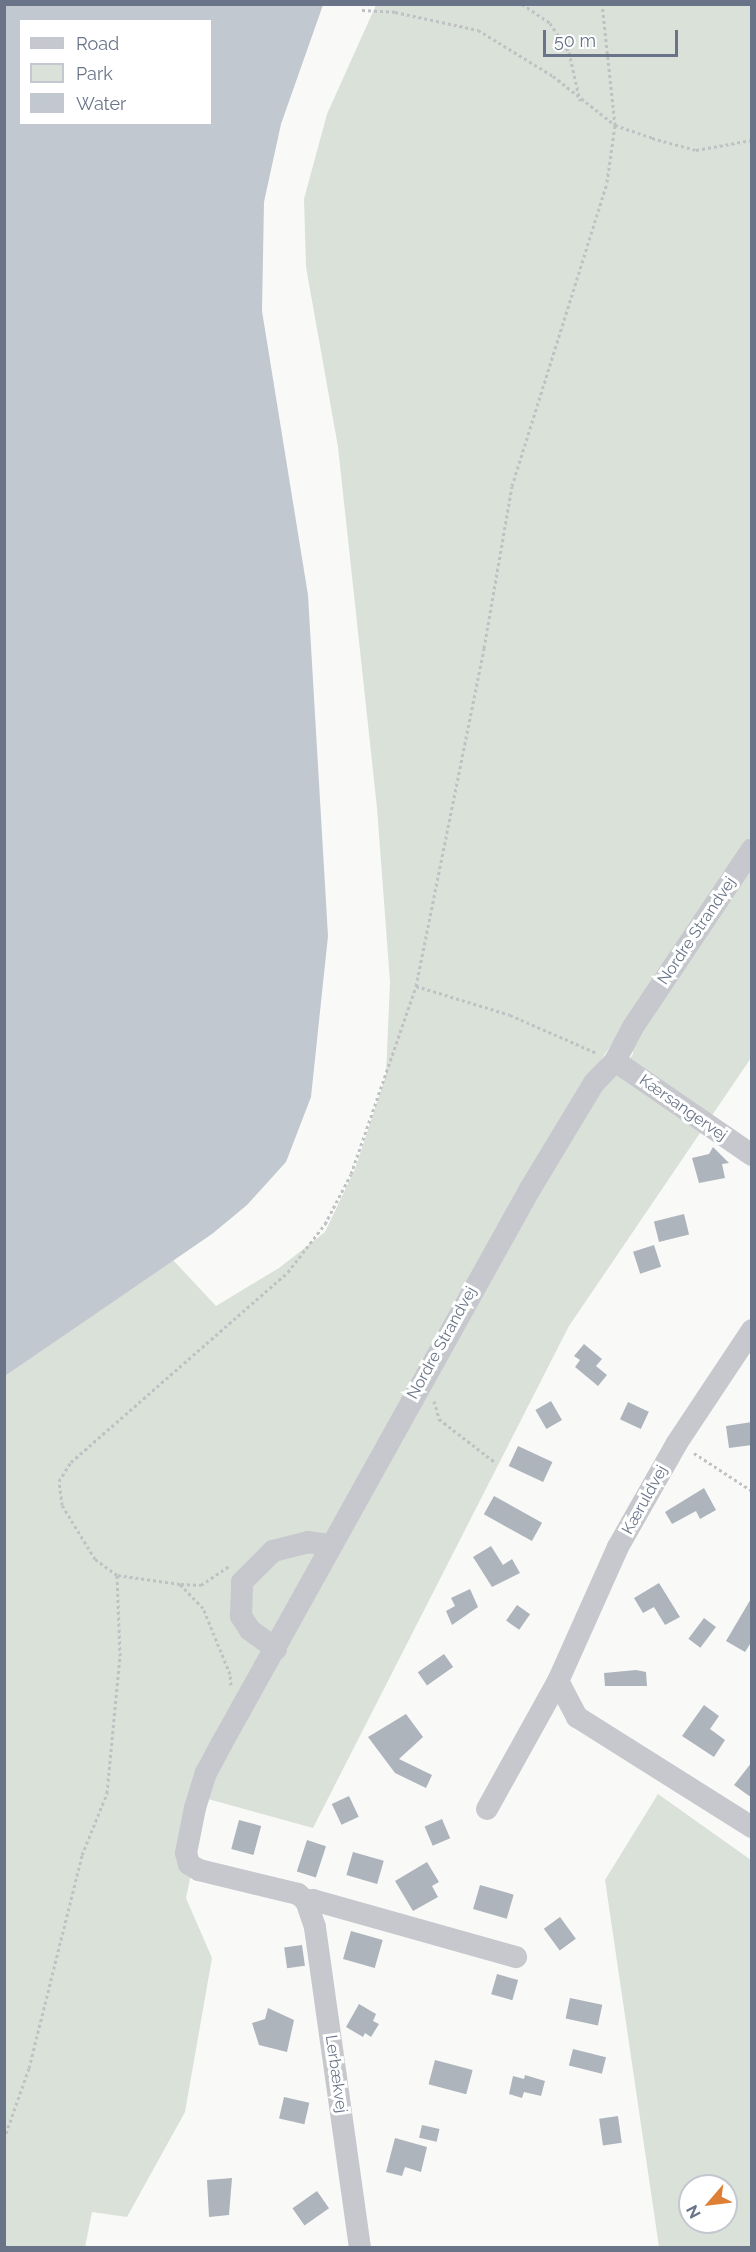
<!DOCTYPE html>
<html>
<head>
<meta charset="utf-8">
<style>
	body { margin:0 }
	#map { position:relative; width:756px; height:2252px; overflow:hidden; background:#f9faf8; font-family:Raleway,sans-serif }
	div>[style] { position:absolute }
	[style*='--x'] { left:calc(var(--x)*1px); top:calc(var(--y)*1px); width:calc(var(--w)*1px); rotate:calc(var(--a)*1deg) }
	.green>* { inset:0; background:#dae1d9 }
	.water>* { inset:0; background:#c2c8cf }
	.building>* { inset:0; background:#aeb4bc; transform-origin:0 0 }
	.path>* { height:3px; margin-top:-1.5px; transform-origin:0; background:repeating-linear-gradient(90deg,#c0c1c4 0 3px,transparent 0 6px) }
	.minor>* { height:22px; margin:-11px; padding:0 11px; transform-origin:11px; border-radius:11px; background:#c6c8cd }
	span { translate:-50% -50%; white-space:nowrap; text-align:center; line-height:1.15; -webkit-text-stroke:6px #fff; paint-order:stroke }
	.street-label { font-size:16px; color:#6a7488 }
	.frame { position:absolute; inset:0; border:6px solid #6a7488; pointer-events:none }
	.legend { position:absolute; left:18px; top:18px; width:195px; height:108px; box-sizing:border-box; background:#fff; border:2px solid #c3c7cf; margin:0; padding:8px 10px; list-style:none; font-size:18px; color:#6a7488 }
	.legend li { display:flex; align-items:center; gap:12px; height:30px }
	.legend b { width:30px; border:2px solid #c3c7cf }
	.north { position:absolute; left:678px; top:2174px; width:60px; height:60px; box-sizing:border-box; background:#fff; border:2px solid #c3c7cf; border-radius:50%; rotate:242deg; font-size:16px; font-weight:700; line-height:24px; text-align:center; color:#6a7488 }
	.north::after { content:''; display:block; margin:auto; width:21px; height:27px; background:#dd7f34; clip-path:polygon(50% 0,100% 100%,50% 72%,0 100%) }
	.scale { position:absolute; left:543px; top:30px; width:135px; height:27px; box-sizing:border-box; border:3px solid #6a7488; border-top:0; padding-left:8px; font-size:18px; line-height:21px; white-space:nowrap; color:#6a7488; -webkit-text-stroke:4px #fff; paint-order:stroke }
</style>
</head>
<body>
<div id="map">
	<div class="green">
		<i style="clip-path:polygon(376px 5px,751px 5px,751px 836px,599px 1063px,195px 1777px,191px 1874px,186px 1898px,212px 1958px,185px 2112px,127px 2217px,92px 2212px,85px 2247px,5px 2248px,5px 1376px,173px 1260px,216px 1306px,279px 1268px,325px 1232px,355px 1169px,386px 1075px,390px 982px,377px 808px,338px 447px,306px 267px,304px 199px,327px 114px)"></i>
		<i style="clip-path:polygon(751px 861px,751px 1058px,569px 1326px,313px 1828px,208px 1799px,214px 1774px,534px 1192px,607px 1077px,619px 1074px,633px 1054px,632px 1042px)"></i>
		<i style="clip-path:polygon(evenodd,658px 1794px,751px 1860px,751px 2247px,659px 2247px,605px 1880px,658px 1794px,690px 2186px,726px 2186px,726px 2222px,690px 2222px,690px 2186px)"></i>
	</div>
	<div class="water">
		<i style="clip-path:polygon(evenodd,5px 4px,323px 5px,281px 124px,264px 202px,262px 311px,308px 595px,328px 936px,311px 1097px,286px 1162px,247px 1205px,212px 1234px,5px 1376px,5px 4px,20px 20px,212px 20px,212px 124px,20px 124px,20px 20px)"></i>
	</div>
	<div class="building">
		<i style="clip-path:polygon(713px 1147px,729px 1163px,722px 1164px,725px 1178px,699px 1183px,692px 1158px,709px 1154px)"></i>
		<i style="left:684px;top:1214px;width:21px;height:31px;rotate:76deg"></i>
		<i style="left:654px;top:1245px;width:23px;height:22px;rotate:72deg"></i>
		<i style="clip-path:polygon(584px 1344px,602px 1359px,596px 1366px,607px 1375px,598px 1386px,575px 1367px,580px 1360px,574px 1356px)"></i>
		<i style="left:551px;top:1401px;width:22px;height:18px;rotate:60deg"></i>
		<i style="left:628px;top:1402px;width:23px;height:19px;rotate:25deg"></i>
		<i style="clip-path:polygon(752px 1422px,752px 1445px,729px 1448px,726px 1426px)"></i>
		<i style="left:518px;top:1446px;width:38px;height:22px;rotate:25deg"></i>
		<i style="clip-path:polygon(704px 1488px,716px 1510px,700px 1519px,696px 1511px,672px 1524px,665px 1512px)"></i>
		<i style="left:494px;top:1496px;width:55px;height:21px;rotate:29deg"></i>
		<i style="clip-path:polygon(491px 1546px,503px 1565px,512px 1559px,520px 1573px,492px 1587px,473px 1557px)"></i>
		<i style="clip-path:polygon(659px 1583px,680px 1617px,665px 1625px,654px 1607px,643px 1613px,634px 1598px)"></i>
		<i style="clip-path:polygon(470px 1589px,478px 1607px,452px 1625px,446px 1611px,455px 1606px,451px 1598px)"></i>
		<i style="clip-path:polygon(752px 1597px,752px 1641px,745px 1652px,726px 1641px)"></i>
		<i style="left:517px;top:1605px;width:16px;height:19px;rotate:35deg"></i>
		<i style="left:704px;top:1618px;width:15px;height:26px;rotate:37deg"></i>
		<i style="left:444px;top:1654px;width:16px;height:32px;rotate:55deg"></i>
		<i style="clip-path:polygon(636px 1670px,646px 1672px,647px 1686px,605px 1686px,604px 1673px)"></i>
		<i style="clip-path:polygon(704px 1705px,719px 1716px,710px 1729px,725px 1740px,714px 1757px,682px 1736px)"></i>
		<i style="clip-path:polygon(406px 1714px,423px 1737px,399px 1759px,432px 1775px,426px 1788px,395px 1773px,368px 1737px)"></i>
		<i style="clip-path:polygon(752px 1762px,752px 1798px,734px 1785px)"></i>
		<i style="left:349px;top:1796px;width:23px;height:19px;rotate:65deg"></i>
		<i style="left:442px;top:1819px;width:21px;height:19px;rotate:67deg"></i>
		<i style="left:239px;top:1820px;width:23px;height:30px;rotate:15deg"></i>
		<i style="left:307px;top:1840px;width:20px;height:33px;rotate:18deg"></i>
		<i style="left:353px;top:1852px;width:32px;height:24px;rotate:16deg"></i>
		<i style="clip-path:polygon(427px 1862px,439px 1882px,432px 1886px,438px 1897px,413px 1911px,395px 1881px)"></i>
		<i style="left:480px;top:1885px;width:35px;height:25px;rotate:16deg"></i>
		<i style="left:560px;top:1917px;width:27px;height:20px;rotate:54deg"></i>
		<i style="left:351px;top:1931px;width:33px;height:29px;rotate:16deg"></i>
		<i style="left:302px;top:1945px;width:21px;height:18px;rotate:82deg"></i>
		<i style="left:497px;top:1974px;width:22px;height:21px;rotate:16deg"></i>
		<i style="left:570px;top:1998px;width:33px;height:21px;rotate:12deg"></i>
		<i style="clip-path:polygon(359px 2004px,376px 2014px,373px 2021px,379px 2024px,371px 2037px,365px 2033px,363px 2037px,346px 2027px)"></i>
		<i style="clip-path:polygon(268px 2008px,294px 2020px,287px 2052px,259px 2045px,252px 2023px,265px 2019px)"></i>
		<i style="left:573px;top:2049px;width:34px;height:17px;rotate:14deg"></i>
		<i style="left:435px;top:2060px;width:39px;height:25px;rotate:15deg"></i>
		<i style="clip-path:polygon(525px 2075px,545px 2081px,541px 2096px,524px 2092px,522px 2098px,509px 2094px,513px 2076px,524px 2079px)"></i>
		<i style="left:284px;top:2097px;width:26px;height:22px;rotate:13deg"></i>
		<i style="left:618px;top:2116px;width:27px;height:19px;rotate:82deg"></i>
		<i style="left:422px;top:2125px;width:18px;height:13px;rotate:13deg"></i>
		<i style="clip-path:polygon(395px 2138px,427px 2147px,421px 2172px,405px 2167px,402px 2176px,386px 2172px)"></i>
		<i style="clip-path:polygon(232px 2178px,229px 2215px,209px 2217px,207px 2180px)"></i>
		<i style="left:317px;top:2191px;width:21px;height:30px;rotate:55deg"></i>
	</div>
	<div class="path">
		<i style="--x:522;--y:4;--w:34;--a:34"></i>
		<i style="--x:550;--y:23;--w:35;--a:57"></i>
		<i style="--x:569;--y:52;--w:50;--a:77.3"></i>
		<i style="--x:362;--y:10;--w:33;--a:3"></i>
		<i style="--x:395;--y:12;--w:85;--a:12.2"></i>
		<i style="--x:478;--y:30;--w:88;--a:31.5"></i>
		<i style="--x:553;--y:76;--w:79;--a:38.3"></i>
		<i style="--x:615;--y:125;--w:39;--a:19"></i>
		<i style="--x:652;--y:138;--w:46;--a:15.3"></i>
		<i style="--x:696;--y:150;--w:57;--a:-10.1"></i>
		<i style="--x:416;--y:986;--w:98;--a:17.1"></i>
		<i style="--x:510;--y:1015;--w:95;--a:23.6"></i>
		<i style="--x:434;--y:1401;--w:19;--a:74"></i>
		<i style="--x:439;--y:1419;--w:72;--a:37.7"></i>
		<i style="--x:694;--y:1453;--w:69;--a:33.2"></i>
		<i style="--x:181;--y:1584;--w:20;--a:3"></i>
		<i style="--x:201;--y:1585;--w:34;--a:-34"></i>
		<i style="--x:231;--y:1685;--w:11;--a:-95"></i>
		<i style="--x:230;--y:1674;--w:71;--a:-112.2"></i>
		<i style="--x:203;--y:1608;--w:33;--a:-134"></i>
		<i style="--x:180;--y:1584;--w:64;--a:-171.9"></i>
		<i style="--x:117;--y:1575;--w:27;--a:-144"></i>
		<i style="--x:95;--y:1559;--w:63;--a:-121.4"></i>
		<i style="--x:62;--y:1505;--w:24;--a:-97"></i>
		<i style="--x:59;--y:1481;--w:22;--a:-58"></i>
		<i style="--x:71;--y:1462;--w:288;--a:-41.2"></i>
		<i style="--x:288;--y:1272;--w:61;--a:-52.4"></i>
		<i style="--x:325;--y:1224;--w:56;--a:-62.5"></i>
		<i style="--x:351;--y:1174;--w:199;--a:-70.9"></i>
		<i style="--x:416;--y:986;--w:345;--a:-78.6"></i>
		<i style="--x:484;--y:648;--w:164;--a:-80.2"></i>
		<i style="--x:512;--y:486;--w:318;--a:-72.6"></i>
		<i style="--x:607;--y:182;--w:58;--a:-82"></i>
		<i style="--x:615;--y:125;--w:122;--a:-96.1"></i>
		<i style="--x:4;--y:2139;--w:75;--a:-70.6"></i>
		<i style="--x:29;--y:2068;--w:219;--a:-76"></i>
		<i style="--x:82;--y:1855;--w:67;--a:-68"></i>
		<i style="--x:107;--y:1793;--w:138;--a:-84.6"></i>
		<i style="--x:120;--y:1656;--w:81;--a:-92.1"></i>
	</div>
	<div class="minor">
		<i style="--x:615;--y:1061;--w:166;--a:34.5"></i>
		<i style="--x:752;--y:1330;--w:136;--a:123.6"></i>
		<i style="--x:677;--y:1443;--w:120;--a:119.6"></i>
		<i style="--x:618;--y:1547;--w:147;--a:114.1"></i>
		<i style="--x:558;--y:1681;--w:41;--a:62.2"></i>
		<i style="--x:577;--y:1717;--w:207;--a:32.2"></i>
		<i style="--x:276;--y:1649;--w:32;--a:-144"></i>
		<i style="--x:250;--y:1630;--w:17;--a:-123"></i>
		<i style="--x:241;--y:1616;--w:34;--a:-88"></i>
		<i style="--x:242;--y:1582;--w:44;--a:-45"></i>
		<i style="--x:273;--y:1551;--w:36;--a:-14"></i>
		<i style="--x:308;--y:1542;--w:22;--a:8"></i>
		<i style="--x:487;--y:1809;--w:146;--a:-61"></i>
		<i style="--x:306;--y:1901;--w:7;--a:-8"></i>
		<i style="--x:313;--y:1900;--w:211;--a:15.7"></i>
		<i style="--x:360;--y:2248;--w:324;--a:-98"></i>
		<i style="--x:315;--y:1927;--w:28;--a:-109"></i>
		<i style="--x:306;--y:1901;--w:11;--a:-139"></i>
		<i style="--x:298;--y:1894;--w:102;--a:-166.4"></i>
		<i style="--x:199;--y:1870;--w:12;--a:-149"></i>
		<i style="--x:189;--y:1864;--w:11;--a:-105"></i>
		<i style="--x:186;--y:1853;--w:46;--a:-78.7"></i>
		<i style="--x:195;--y:1808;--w:37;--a:-73"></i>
		<i style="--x:206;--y:1773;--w:34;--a:-62"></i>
		<i style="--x:222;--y:1743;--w:634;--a:-60.93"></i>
		<i style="--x:530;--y:1189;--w:124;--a:-58.9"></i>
		<i style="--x:594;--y:1083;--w:30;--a:-46"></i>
		<i style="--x:615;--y:1061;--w:38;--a:-62"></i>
		<i style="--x:633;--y:1027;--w:214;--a:-56.2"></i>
	</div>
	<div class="street-label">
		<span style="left:697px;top:931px;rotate:-56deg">Nordre Strandvej</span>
		<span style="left:683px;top:1108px;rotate:35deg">Kærsangervej</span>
		<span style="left:442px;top:1343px;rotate:-61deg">Nordre Strandvej</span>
		<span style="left:645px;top:1500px;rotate:-61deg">Kæruldvej</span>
		<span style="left:336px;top:2074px;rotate:82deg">Lerbækvej</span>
	</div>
	<div class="frame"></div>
	<ul class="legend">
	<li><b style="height:8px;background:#c6c8cd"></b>Road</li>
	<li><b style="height:16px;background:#dae1d9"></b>Park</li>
	<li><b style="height:16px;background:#c2c8cf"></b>Water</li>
	</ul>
	<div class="north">N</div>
	<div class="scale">50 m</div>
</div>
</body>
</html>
